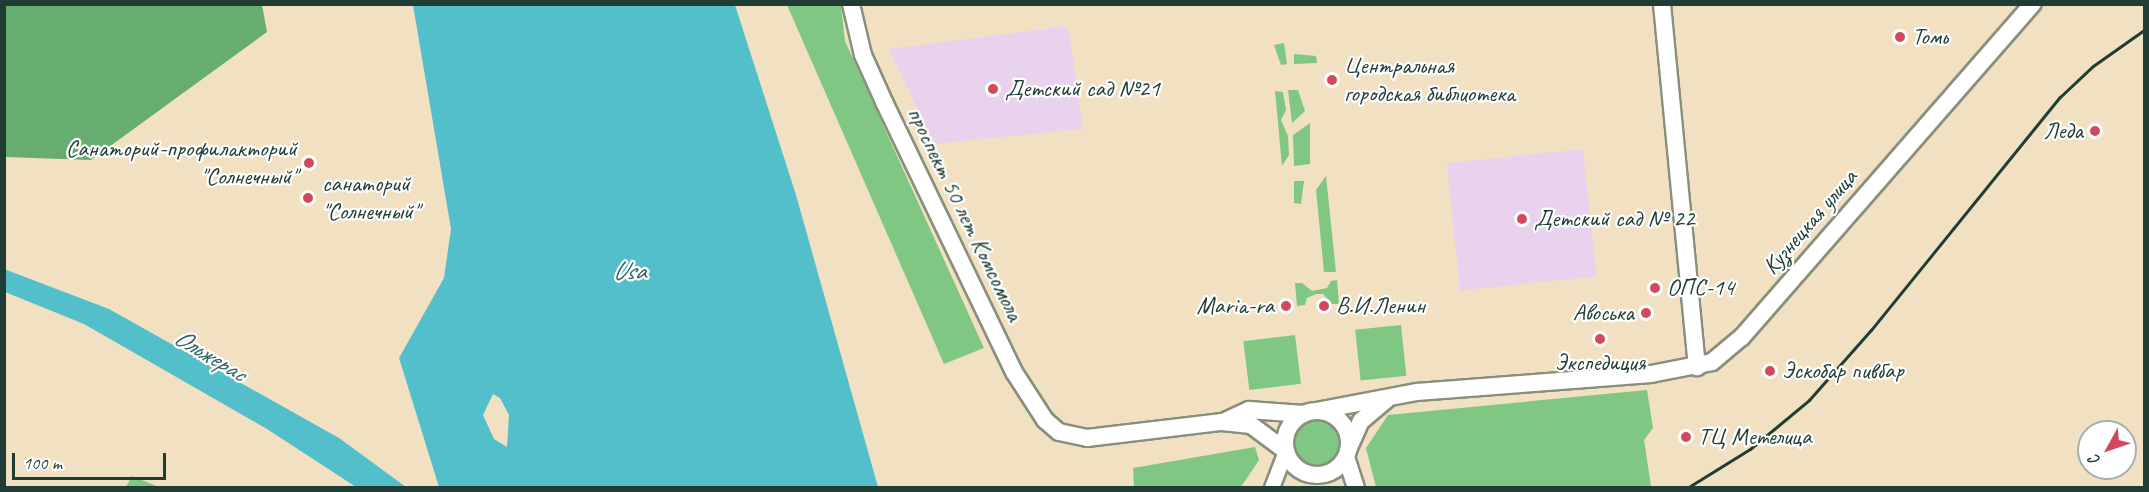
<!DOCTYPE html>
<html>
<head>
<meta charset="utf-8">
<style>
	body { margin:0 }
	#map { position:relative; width:2149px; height:492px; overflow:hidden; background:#f1e1c2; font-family:Caveat,sans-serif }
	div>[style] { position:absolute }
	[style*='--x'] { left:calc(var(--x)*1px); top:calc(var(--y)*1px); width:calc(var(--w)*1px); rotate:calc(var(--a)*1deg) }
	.built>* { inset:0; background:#e8d2ee; transform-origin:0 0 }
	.green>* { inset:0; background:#7fc783; transform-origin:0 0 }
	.round { border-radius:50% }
	.forest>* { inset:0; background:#67ac71 }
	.water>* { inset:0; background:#52bfca }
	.roads { filter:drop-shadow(2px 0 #888f7b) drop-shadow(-2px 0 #888f7b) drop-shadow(0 2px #888f7b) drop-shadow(0 -2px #888f7b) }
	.minor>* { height:14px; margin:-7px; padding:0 7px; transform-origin:7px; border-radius:7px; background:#fff }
	.major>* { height:16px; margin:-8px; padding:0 8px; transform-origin:8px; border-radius:8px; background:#fff }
	.major>.ring { margin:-8px; padding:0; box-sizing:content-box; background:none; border:16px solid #fff; border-radius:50% }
	.rail>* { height:3px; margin:-1.5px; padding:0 1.5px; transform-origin:1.5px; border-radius:1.5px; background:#1f3d34 }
	.dots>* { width:16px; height:16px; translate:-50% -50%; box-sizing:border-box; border:3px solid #fff; border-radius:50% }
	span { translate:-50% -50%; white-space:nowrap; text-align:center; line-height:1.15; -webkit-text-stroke:4.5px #fff; paint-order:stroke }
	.poi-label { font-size:24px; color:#1f3d34 }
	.left { translate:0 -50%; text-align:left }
	.right { translate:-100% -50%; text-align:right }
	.street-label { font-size:24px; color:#1f3d34 }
	.water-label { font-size:26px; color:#2e6461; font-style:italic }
	.frame { position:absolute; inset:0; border:6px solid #1f3d34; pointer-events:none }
	.north { position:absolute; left:2077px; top:420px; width:60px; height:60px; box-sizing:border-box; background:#fff; border:2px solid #a5b1ae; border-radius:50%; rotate:230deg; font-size:16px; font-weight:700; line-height:24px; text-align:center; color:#1f3d34 }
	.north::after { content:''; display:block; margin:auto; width:21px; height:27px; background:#d1495b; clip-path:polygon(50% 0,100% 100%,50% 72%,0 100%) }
	.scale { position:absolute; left:12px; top:453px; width:154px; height:27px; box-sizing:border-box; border:3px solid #1f3d34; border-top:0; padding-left:8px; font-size:18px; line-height:21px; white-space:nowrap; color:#1f3d34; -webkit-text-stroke:4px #fff; paint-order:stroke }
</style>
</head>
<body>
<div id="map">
	<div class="built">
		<i style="clip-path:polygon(1068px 26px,1083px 129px,934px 144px,889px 49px)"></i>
		<i style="left:1583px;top:149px;width:128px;height:137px;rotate:84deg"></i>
	</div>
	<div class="green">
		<i style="clip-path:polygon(787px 5px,841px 5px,845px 41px,984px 348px,944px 364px)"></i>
		<i style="clip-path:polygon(1284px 43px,1287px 64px,1281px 65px,1274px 45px)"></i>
		<i style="clip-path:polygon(1294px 54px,1316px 56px,1317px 63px,1294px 64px)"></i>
		<i style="clip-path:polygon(1288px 90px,1298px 90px,1305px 111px,1292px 123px)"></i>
		<i style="clip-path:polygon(1275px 91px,1283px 92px,1286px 110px,1281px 120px,1288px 136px,1289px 155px,1282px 166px)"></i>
		<i style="clip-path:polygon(1310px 123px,1310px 164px,1294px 166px,1293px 135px)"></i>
		<i style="clip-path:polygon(1326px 176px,1336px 272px,1324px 272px,1316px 190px)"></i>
		<i style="clip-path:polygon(1294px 181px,1304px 181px,1301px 204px,1294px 203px)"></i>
		<i style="clip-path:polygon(1337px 280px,1339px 304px,1331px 304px,1323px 294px,1316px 294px,1307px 298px,1305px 305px,1297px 306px,1295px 283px,1302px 283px,1312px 291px,1327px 288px,1331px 281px)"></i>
		<i style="left:1401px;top:325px;width:51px;height:46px;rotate:84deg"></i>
		<i style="left:1295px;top:335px;width:49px;height:52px;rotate:83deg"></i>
		<i style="clip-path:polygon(1647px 390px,1653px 428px,1644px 440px,1651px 486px,1376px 487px,1366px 448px,1388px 415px)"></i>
		<i class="round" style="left:1293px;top:420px;width:46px;height:46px"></i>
		<i style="clip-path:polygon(1255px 447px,1259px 460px,1241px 487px,1134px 487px,1133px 468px)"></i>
		<i style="clip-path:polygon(132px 476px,159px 487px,126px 487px)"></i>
	</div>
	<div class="forest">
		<i style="clip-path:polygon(5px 4px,262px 5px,267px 32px,91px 160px,5px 157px)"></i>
	</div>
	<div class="water">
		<i style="clip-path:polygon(evenodd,413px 5px,735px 5px,796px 195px,878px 487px,439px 487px,399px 358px,444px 278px,451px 229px,413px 5px,493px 394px,500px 398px,509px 415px,507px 447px,494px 439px,483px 415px,493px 394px)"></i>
		<i style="clip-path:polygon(4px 269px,109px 309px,339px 438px,406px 487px,356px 487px,267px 429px,84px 324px,5px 292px)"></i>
	</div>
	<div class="roads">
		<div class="minor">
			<i style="--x:1272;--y:488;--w:40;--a:-69"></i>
		</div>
		<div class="major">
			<i style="--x:851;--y:4;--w:52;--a:76.8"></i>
			<i style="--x:863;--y:55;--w:54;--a:65.8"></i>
			<i style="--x:885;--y:104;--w:297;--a:64.3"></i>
			<i style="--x:1014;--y:372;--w:57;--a:57.1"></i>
			<i style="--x:1045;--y:420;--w:18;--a:41"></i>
			<i style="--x:1059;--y:432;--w:29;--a:12"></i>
			<i style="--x:1087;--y:438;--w:136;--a:-6.8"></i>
			<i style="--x:1222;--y:422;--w:29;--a:6"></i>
			<i style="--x:1251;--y:425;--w:44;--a:36.6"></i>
			<i style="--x:1662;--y:4;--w:365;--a:84.5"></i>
			<i style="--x:1316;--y:411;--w:103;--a:-10.7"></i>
			<i style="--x:1417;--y:392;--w:235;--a:-4.4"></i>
			<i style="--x:1651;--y:374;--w:62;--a:-11.1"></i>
			<i style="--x:1712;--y:362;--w:39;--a:-40"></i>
			<i style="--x:1742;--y:337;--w:442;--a:-48.9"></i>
			<i class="ring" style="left:1285px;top:411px;width:48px;height:48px"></i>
			<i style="--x:1223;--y:422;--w:29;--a:-25"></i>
			<i style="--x:1249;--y:410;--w:55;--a:4.2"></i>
			<i style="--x:1348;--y:450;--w:32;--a:-66"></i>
			<i style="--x:1361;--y:421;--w:33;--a:-40"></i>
			<i style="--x:1346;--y:457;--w:33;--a:72"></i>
		</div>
	</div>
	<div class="rail">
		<i style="--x:1687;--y:488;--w:74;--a:-31.8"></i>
		<i style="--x:1750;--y:449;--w:77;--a:-39.7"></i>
		<i style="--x:1809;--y:400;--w:94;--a:-48.5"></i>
		<i style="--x:1871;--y:330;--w:300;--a:-51"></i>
		<i style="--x:2060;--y:97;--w:45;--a:-43.2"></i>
		<i style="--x:2093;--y:66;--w:62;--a:-35.2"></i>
	</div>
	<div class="dots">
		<i style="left:1900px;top:37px;background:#d1495b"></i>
		<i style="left:1332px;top:80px;background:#d1495b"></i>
		<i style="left:993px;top:89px;background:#d1495b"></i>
		<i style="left:2095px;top:131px;background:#d1495b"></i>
		<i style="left:309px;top:163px;background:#d1495b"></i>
		<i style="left:308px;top:198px;background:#d1495b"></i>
		<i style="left:1522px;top:219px;background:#d1495b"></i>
		<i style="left:1655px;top:288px;background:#d1495b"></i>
		<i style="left:1286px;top:306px;background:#d1495b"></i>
		<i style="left:1324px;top:306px;background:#d1495b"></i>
		<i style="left:1646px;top:313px;background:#d1495b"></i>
		<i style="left:1600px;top:339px;background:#d1495b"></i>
		<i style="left:1770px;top:371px;background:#d1495b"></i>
		<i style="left:1686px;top:437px;background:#d1495b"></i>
	</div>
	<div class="poi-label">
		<span class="left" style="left:1912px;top:37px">Томь</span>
		<span class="left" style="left:1344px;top:80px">Центральная<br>городская библиотека</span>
		<span class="left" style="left:1005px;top:89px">Детский сад №21</span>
		<span class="right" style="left:2083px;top:131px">Леда</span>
		<span class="right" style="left:297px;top:163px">Санаторий-профилакторий<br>"Солнечный"</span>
		<span class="left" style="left:322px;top:198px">санаторий<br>"Солнечный"</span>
		<span class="left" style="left:1534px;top:219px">Детский сад № 22</span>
		<span class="left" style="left:1667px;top:288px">ОПС-14</span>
		<span class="right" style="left:1274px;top:306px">Maria-ra</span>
		<span class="left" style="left:1336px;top:306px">В.И.Ленин</span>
		<span class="right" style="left:1634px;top:313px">Авоська</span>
		<span style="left:1600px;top:363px">Экспедиция</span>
		<span class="left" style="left:1782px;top:371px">Эскобар пивбар</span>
		<span class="left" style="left:1698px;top:437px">ТЦ Метелица</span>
	</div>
	<div class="street-label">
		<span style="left:965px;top:214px;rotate:64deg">проспект 50 лет Комсомола</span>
		<span style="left:1810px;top:222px;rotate:-49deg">Кузнецкая улица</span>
	</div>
	<div class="water-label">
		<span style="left:629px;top:271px">Usa</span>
		<span style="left:210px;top:355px;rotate:31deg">Ольжерас</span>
	</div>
	<div class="frame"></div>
	<div class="north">С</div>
	<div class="scale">100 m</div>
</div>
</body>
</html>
